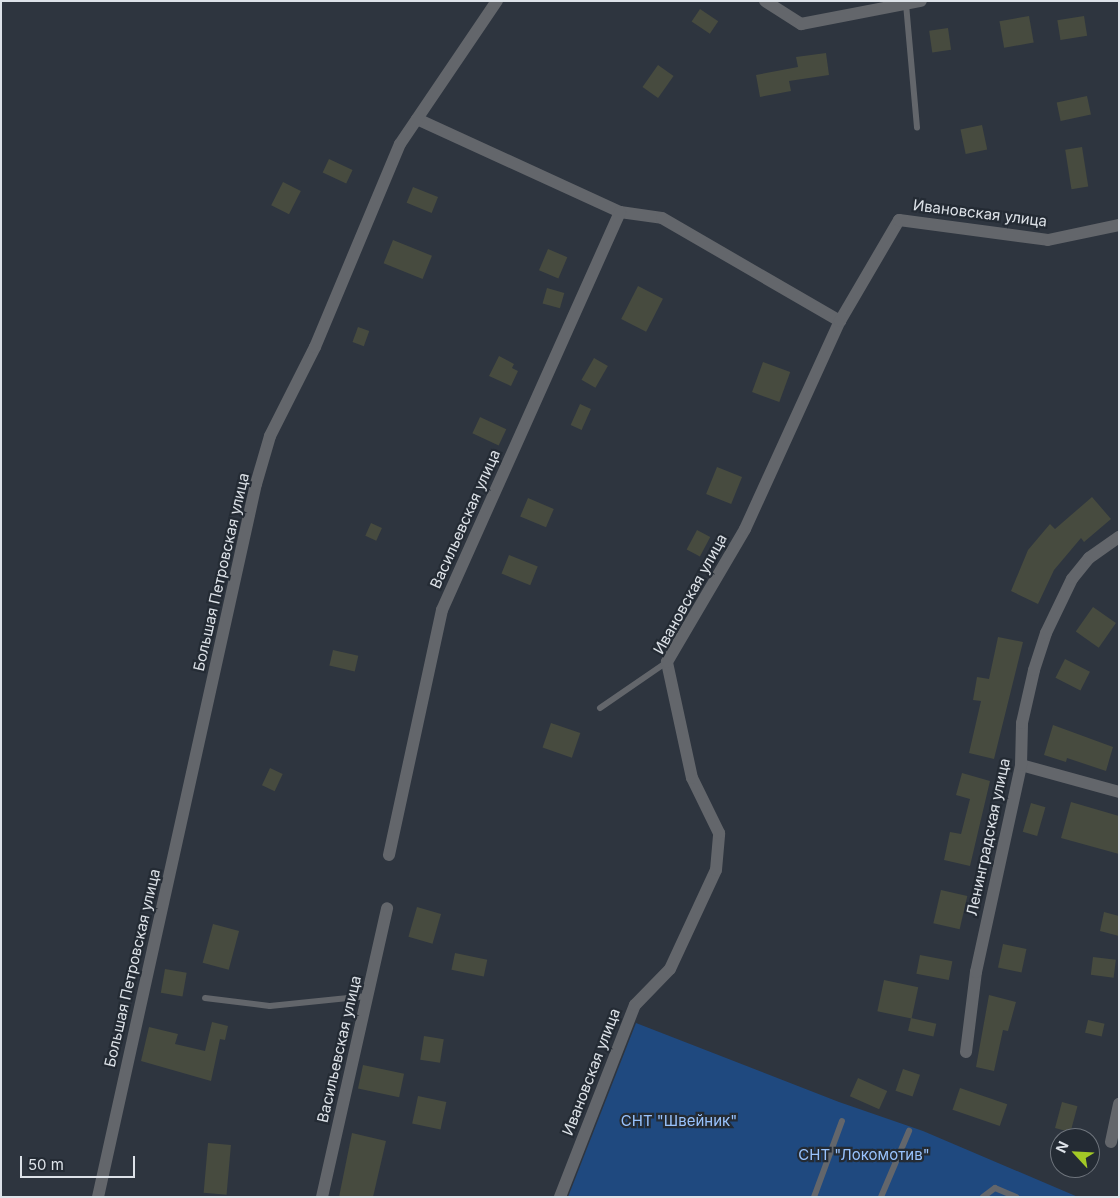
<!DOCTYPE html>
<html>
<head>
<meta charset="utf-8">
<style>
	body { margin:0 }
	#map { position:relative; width:1120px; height:1198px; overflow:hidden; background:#2e353f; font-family:Inter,sans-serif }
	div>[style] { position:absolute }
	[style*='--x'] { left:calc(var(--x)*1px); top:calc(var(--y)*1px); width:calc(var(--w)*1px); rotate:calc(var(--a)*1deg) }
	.green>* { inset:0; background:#1f497f }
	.building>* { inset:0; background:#474b3f; transform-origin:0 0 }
	.service>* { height:6px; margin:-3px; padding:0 3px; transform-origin:3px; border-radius:3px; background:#63666b }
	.minor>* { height:12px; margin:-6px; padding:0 6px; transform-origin:6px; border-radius:6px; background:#63666b }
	span { translate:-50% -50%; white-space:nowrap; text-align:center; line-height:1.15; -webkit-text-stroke:4.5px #242b34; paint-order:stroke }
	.street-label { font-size:15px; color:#dde2e8 }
	.park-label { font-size:15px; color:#99c3fd }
	.frame { position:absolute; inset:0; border:2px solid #dde2e8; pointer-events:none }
	.north { position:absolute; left:1050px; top:1128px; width:50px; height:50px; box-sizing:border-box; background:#242b34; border:1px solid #6e747c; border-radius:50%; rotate:295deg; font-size:14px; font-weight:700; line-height:20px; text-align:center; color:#dde2e8 }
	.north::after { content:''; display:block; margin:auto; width:18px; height:22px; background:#a3c926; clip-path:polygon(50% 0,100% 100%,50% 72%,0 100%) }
	.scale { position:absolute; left:20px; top:1156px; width:115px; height:22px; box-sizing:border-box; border:2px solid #dde2e8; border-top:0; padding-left:6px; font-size:15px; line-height:18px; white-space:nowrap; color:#dde2e8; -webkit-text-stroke:4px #242b34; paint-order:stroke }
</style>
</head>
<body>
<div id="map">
	<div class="green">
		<i style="clip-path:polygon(636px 1023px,839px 1102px,923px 1131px,1078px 1197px,568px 1197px)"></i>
	</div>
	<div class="building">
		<i style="left:700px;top:9px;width:22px;height:15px;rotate:34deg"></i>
		<i style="left:1029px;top:16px;width:27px;height:30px;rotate:80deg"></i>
		<i style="left:1084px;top:16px;width:20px;height:27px;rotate:81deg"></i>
		<i style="left:948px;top:28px;width:22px;height:19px;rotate:82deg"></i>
		<i style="clip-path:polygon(826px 53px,829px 75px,789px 81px,791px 91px,760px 97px,756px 75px,798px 67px,796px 57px)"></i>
		<i style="left:658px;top:65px;width:19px;height:27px;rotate:35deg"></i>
		<i style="left:1087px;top:96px;width:19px;height:31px;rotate:78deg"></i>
		<i style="left:982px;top:125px;width:25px;height:22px;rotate:78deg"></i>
		<i style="left:1082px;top:147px;width:40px;height:17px;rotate:81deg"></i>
		<i style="left:329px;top:159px;width:26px;height:15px;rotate:25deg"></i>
		<i style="left:283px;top:182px;width:20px;height:26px;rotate:27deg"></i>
		<i style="left:413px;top:187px;width:27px;height:17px;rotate:22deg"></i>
		<i style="left:393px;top:240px;width:42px;height:25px;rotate:22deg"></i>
		<i style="left:548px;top:249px;width:21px;height:23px;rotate:23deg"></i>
		<i style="left:638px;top:286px;width:28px;height:37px;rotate:27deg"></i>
		<i style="left:547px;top:288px;width:18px;height:16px;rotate:16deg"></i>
		<i style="left:358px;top:327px;width:12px;height:16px;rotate:20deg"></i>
		<i style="clip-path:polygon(499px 356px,514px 364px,512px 368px,518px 371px,511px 386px,489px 376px)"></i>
		<i style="left:594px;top:358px;width:16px;height:25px;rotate:30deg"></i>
		<i style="left:763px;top:362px;width:29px;height:32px;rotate:20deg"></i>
		<i style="left:580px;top:404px;width:12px;height:23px;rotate:24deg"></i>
		<i style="left:480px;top:417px;width:29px;height:18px;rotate:25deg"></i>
		<i style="left:717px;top:467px;width:27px;height:29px;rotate:22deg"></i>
		<i style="clip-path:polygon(1092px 497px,1111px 519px,1084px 542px,1081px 538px,1054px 570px,1038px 604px,1011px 591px,1028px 550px,1050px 524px,1055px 529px)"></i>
		<i style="left:528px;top:498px;width:28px;height:20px;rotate:23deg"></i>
		<i style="left:371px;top:523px;width:12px;height:14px;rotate:24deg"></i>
		<i style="left:697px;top:530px;width:15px;height:22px;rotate:28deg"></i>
		<i style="left:509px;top:555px;width:31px;height:20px;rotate:22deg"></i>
		<i style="left:1093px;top:607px;width:28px;height:30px;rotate:35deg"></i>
		<i style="clip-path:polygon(998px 637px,1023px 642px,994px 759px,969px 753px,981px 701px,973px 700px,977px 677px,989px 679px)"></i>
		<i style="left:333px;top:650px;width:26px;height:16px;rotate:13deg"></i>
		<i style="left:1065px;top:659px;width:28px;height:21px;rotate:27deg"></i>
		<i style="left:551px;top:723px;width:31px;height:26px;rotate:19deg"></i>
		<i style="clip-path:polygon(1053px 725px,1113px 747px,1106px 771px,1067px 758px,1066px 762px,1044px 755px)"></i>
		<i style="left:270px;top:768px;width:14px;height:19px;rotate:25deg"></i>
		<i style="clip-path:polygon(962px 773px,990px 781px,970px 866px,944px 860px,950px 832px,961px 834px,970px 799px,956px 795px)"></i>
		<i style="clip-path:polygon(1071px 802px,1119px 816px,1119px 854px,1061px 838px)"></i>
		<i style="left:1031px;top:803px;width:15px;height:30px;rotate:16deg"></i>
		<i style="left:941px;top:890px;width:27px;height:34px;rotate:13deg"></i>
		<i style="left:417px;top:907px;width:25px;height:31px;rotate:16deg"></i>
		<i style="clip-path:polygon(1104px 912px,1119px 916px,1119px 936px,1100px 931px)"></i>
		<i style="left:213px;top:924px;width:27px;height:40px;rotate:15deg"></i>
		<i style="left:1003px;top:944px;width:24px;height:24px;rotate:12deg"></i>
		<i style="left:455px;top:953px;width:33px;height:17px;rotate:12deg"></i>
		<i style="left:920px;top:955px;width:33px;height:19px;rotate:11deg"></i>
		<i style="left:1093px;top:957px;width:23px;height:18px;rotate:7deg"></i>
		<i style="left:165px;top:969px;width:22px;height:24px;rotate:10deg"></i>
		<i style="left:884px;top:980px;width:35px;height:32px;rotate:12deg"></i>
		<i style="clip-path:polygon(989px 995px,1016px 1002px,1008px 1031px,1003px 1030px,994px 1071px,976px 1067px)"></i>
		<i style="left:911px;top:1018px;width:26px;height:13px;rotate:13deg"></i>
		<i style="left:1088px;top:1020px;width:17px;height:13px;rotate:13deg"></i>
		<i style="clip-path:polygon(212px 1022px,228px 1026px,225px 1040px,220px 1039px,211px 1081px,141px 1061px,149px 1027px,178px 1034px,175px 1044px,205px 1051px)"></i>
		<i style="left:424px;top:1036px;width:20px;height:24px;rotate:9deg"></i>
		<i style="left:363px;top:1065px;width:42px;height:24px;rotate:12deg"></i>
		<i style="left:903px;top:1069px;width:18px;height:23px;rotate:19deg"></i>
		<i style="left:858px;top:1078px;width:32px;height:20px;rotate:24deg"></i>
		<i style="left:960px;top:1088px;width:50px;height:23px;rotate:19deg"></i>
		<i style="left:418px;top:1096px;width:29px;height:28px;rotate:12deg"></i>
		<i style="left:1062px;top:1102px;width:16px;height:27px;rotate:15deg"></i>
		<i style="clip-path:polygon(352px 1133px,386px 1141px,373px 1197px,339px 1197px)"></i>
		<i style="left:208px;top:1143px;width:23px;height:50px;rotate:5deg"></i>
	</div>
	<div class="service">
		<i style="--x:906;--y:4;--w:124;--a:84.9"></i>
		<i style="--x:600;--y:708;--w:81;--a:-34.5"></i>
		<i style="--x:205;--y:998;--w:65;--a:7"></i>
		<i style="--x:270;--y:1006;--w:98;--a:-5.9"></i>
		<i style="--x:814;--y:1197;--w:81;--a:-69.8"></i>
		<i style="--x:881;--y:1197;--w:72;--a:-67"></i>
		<i style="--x:983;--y:1197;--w:15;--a:-37"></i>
		<i style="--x:995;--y:1188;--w:23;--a:23"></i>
	</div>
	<div class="minor">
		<i style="--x:765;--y:1;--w:43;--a:32.6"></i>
		<i style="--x:801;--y:24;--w:122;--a:-10.9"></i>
		<i style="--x:417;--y:119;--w:223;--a:24.6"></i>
		<i style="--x:620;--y:212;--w:42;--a:8.1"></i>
		<i style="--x:662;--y:218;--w:206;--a:30.1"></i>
		<i style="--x:1021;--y:765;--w:102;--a:15.4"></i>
		<i style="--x:389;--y:855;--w:251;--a:-77.8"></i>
		<i style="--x:442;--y:610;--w:436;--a:-65.9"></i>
		<i style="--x:966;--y:1052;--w:81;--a:-82.9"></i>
		<i style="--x:976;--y:972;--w:212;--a:-77.7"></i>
		<i style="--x:1021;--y:765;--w:42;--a:-88.6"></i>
		<i style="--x:1022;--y:723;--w:54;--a:-77.2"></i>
		<i style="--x:1034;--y:670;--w:39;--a:-72"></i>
		<i style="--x:1046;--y:633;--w:60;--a:-64.3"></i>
		<i style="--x:1072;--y:579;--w:27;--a:-51"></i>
		<i style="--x:1089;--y:558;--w:37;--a:-35"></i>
		<i style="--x:1111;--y:1142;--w:39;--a:-78"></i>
		<i style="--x:98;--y:1197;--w:730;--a:-77.51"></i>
		<i style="--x:256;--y:484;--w:50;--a:-73.7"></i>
		<i style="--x:270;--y:436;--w:100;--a:-63.2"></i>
		<i style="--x:315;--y:347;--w:220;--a:-67.3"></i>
		<i style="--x:400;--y:144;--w:173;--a:-55.9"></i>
		<i style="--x:322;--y:1197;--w:296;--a:-77.3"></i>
		<i style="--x:560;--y:1197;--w:206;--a:-68.7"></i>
		<i style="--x:635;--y:1005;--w:50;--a:-45.8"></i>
		<i style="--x:670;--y:969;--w:109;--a:-65.1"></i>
		<i style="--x:716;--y:870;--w:37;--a:-85"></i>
		<i style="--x:719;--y:833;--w:61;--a:-116.1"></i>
		<i style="--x:692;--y:778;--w:119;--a:-102.2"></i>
		<i style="--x:667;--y:662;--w:154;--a:-59.6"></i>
		<i style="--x:745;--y:529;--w:229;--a:-65.5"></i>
		<i style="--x:840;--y:321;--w:117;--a:-59.7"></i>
		<i style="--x:899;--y:220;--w:150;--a:7.6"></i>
		<i style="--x:1048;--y:240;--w:73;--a:-11.9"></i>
	</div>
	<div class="street-label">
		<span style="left:980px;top:213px;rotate:7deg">Ивановская улица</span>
		<span style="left:465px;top:519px;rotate:-66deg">Васильевская улица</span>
		<span style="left:221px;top:572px;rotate:-77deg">Большая Петровская улица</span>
		<span style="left:690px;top:594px;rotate:-61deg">Ивановская улица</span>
		<span style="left:988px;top:837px;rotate:-78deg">Ленинградская улица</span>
		<span style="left:132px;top:968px;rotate:-77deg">Большая Петровская улица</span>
		<span style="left:339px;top:1049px;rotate:-77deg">Васильевская улица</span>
		<span style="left:591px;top:1072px;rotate:-69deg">Ивановская улица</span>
	</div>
	<div class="park-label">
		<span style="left:679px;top:1121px">СНТ "Швейник"</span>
		<span style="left:864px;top:1155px">СНТ "Локомотив"</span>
	</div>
	<div class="frame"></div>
	<div class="north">N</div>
	<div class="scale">50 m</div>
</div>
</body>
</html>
